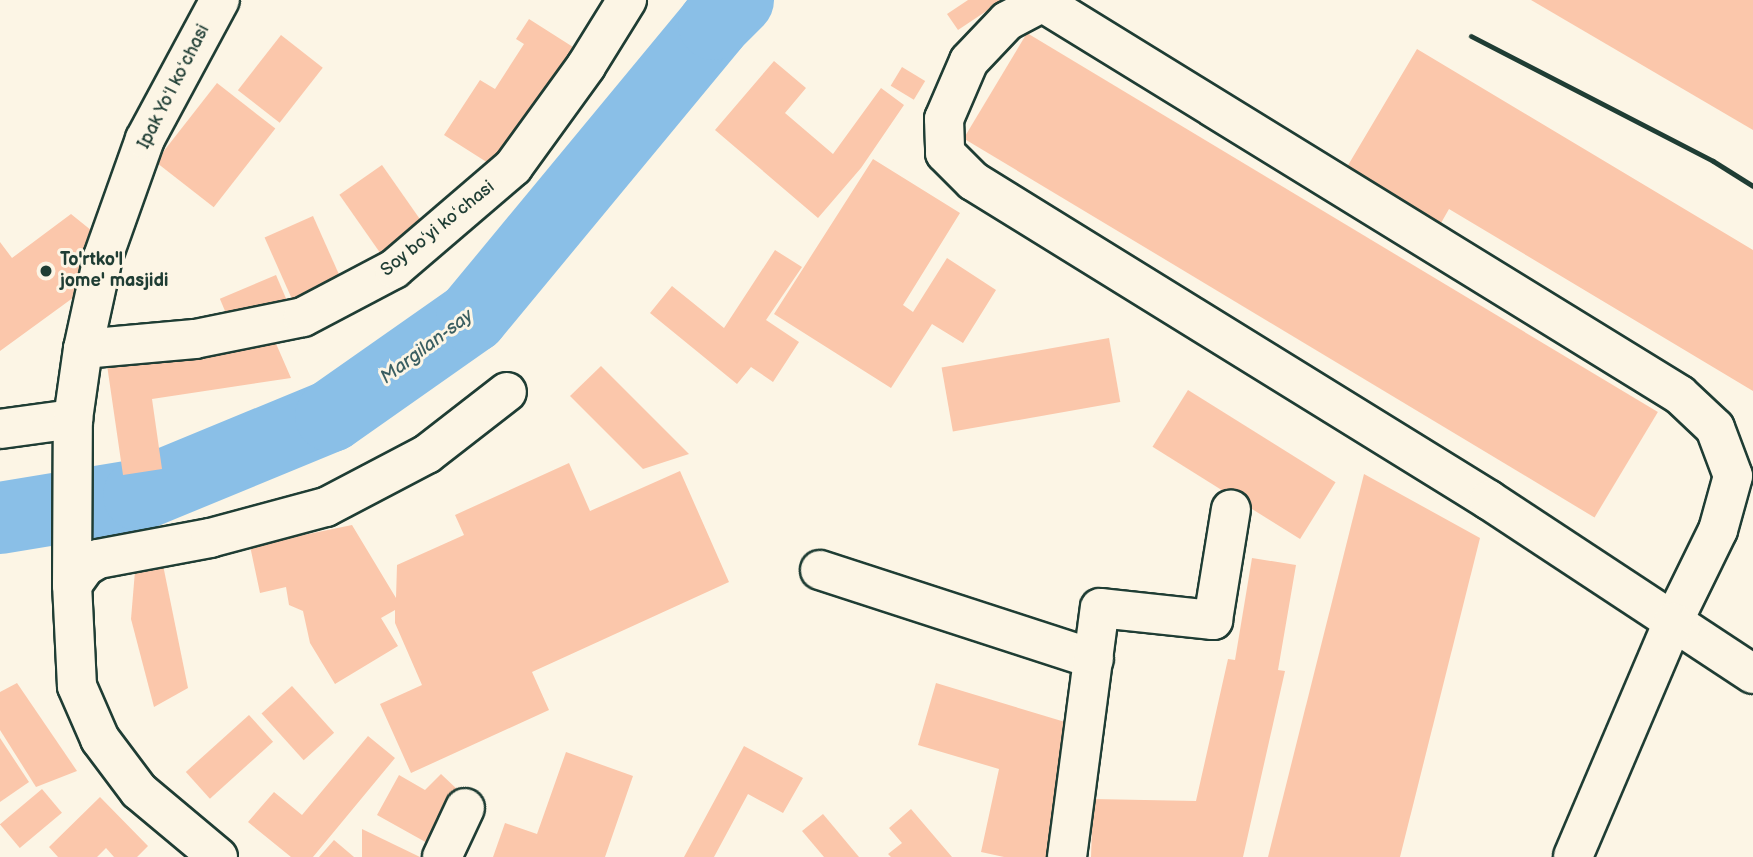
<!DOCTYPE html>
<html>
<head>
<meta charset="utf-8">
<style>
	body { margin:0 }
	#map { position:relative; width:1753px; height:857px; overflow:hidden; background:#fcf5e5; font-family:"Balsamiq Sans",sans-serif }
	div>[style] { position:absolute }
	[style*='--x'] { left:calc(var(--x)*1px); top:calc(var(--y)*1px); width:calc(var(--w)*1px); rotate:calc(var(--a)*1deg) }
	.river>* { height:72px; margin:-36px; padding:0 36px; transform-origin:36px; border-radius:36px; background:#8abfe7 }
	.building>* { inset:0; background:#fbc7ab; transform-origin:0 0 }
	.roads { filter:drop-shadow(2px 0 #1f3d34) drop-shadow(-2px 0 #1f3d34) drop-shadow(0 2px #1f3d34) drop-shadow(0 -2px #1f3d34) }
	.minor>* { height:38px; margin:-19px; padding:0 19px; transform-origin:19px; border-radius:19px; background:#fcf5e5 }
	.rail>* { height:5px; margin:-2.5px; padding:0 2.5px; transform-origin:2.5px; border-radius:2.5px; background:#1f3d34 }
	.dots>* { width:19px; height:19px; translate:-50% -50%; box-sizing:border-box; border:4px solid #fcf5e5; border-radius:50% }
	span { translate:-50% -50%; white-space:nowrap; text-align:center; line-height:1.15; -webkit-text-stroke:6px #fcf5e5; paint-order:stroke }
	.street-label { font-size:18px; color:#1f3d34 }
	.poi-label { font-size:18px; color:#1f3d34; font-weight:700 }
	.left { translate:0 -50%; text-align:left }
	.water-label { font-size:19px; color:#3a5e61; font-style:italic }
</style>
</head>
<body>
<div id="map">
	<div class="river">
		<i style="--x:0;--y:518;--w:141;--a:-9.4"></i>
		<i style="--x:139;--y:495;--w:208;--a:-22.4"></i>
		<i style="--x:331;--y:416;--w:172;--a:-35.1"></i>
		<i style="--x:472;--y:317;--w:380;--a:-50.4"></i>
		<i style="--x:714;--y:24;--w:34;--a:-45"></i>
	</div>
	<div class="building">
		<i style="clip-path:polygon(968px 0,1003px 0,958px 30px,947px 14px)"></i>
		<i style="clip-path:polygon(1531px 0,1753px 0,1753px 130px)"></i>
		<i style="clip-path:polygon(529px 19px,573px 47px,496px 168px,444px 135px,480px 80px,495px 89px,524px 44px,516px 39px)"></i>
		<i style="left:1027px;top:33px;width:736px;height:123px;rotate:31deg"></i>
		<i style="left:281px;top:35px;width:53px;height:70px;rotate:38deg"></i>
		<i style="clip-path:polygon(1417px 49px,1753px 250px,1753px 391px,1449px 209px,1441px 223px,1347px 167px)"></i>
		<i style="clip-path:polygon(774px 61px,806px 88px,785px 113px,833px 154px,881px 88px,904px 105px,861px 168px,818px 218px,715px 130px)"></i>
		<i style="left:902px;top:67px;width:27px;height:22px;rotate:31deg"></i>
		<i style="left:217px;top:83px;width:74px;height:100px;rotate:38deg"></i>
		<i style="clip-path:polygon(873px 159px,960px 213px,903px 305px,913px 312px,947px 258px,996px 290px,963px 343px,932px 324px,891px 388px,774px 314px)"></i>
		<i style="left:382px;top:165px;width:73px;height:52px;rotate:55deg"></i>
		<i style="clip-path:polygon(71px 214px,97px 235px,92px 284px,0 351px,0 242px,12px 258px)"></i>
		<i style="left:313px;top:216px;width:70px;height:53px;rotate:66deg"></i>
		<i style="clip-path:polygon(775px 250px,802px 267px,766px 320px,799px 342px,773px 382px,751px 367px,737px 384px,650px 313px,672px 286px,724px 328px)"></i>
		<i style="left:276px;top:275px;width:30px;height:61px;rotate:67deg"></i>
		<i style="left:1109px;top:338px;width:65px;height:170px;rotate:80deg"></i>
		<i style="clip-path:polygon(274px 339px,291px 378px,152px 399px,162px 469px,123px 475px,107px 365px)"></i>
		<i style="clip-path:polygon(601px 366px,689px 454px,643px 469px,570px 396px)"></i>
		<i style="left:1188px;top:390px;width:174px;height:67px;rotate:32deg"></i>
		<i style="clip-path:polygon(569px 463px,590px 511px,680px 471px,729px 582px,532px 672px,549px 710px,411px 773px,380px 704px,422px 685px,395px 623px,395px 610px,381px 618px,398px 646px,335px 684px,310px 643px,303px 611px,289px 605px,286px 587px,260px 593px,250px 546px,352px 525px,396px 598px,397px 565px,464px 535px,455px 515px)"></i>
		<i style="clip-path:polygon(1364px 474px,1480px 538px,1400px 857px,1268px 857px)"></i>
		<i style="clip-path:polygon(1252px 558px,1296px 565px,1278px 670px,1285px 671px,1243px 857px,1091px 857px,1093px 799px,1196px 801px,1228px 659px,1235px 660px)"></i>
		<i style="clip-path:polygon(163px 565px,188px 688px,154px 707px,131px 619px,135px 571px)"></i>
		<i style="clip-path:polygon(17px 683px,77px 771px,36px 787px,0 730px,0 692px)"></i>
		<i style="clip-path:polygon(936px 683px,1075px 725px,1058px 857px,1004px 857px,981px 852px,999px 769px,918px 745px)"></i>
		<i style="left:292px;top:686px;width:63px;height:41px;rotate:48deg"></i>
		<i style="left:249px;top:715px;width:36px;height:85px;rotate:48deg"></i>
		<i style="clip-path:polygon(368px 736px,395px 758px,313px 857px,291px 857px,248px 822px,274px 792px,302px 815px)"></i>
		<i style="clip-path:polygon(0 738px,29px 782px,0 802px)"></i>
		<i style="clip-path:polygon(744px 746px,803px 778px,783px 813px,748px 794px,714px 857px,684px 857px)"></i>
		<i style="clip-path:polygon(566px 752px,633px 776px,605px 857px,493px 857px,505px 823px,537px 834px)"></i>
		<i style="clip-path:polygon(441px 774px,459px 791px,429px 844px,377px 815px,399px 775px,425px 790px)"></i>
		<i style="left:42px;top:789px;width:31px;height:55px;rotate:50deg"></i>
		<i style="clip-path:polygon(100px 797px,148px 846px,137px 857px,114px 857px,106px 848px,97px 857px,58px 857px,49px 847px)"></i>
		<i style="clip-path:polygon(911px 809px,952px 857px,891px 857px,888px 854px,902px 843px,889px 828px)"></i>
		<i style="clip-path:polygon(823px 814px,859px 857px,824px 857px,802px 831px)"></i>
		<i style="clip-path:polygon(362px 829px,420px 857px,362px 857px)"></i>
		<i style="clip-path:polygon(334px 840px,354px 857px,319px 857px)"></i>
	</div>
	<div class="roads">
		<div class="minor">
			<i style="--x:1047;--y:0;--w:45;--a:152.3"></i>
			<i style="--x:1007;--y:21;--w:55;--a:133.5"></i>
			<i style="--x:969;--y:61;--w:63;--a:113.3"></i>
			<i style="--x:944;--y:119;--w:34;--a:88"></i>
			<i style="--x:945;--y:153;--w:40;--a:45"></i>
			<i style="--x:973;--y:181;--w:607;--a:31.73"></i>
			<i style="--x:1489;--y:500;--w:316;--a:33.4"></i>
			<i style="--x:1042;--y:2;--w:749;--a:31.63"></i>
			<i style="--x:1680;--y:395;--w:48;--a:43.3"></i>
			<i style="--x:1715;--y:428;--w:51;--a:69.4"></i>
			<i style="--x:1733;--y:476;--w:56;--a:105.5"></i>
			<i style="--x:1718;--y:530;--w:102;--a:116.1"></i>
			<i style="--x:1673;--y:622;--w:255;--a:113.1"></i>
			<i style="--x:83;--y:349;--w:112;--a:-5.1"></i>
			<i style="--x:195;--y:339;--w:110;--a:-11.5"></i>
			<i style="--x:303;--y:317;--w:103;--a:-27.8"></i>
			<i style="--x:394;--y:269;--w:157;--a:-40.6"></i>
			<i style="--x:513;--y:167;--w:125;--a:-54.1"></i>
			<i style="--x:586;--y:66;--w:78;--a:-58.2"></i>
			<i style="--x:0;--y:429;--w:74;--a:-7.8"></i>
			<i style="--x:820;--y:570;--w:288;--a:18"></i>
			<i style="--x:72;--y:585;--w:22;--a:-54"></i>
			<i style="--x:85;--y:567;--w:15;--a:-32"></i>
			<i style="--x:98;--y:559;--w:114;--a:-10.6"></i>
			<i style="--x:210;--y:538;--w:120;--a:-15"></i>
			<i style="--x:326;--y:507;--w:114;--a:-27.7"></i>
			<i style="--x:427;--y:454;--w:101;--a:-37.8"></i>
			<i style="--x:218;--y:857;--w:103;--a:-140.1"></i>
			<i style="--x:139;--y:791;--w:65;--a:-126.9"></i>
			<i style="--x:100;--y:739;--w:58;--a:-113.5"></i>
			<i style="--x:77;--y:686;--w:101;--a:-92.8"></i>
			<i style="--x:72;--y:585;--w:166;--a:-89.7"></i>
			<i style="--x:73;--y:419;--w:71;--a:-81.9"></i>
			<i style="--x:83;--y:349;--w:94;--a:-77.7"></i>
			<i style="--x:103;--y:257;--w:125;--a:-70.4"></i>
			<i style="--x:145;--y:139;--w:158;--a:-61.7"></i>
			<i style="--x:442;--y:857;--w:54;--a:-64.9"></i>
			<i style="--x:1067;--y:857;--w:251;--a:-82.5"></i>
			<i style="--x:1100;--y:608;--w:114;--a:6.1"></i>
			<i style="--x:1213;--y:620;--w:112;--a:-80.8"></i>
		</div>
	</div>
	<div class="rail">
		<i style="--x:1471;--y:36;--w:272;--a:27.3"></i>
		<i style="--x:1713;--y:161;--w:47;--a:32"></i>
	</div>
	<div class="dots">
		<i style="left:46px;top:271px;background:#1f3d34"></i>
	</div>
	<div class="street-label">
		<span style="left:174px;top:87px;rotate:-63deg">Ipak Yoʻl koʻchasi</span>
		<span style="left:438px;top:229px;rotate:-39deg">Soy boʻyi koʻchasi</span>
	</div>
	<div class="poi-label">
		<span class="left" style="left:60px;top:271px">To'rtko'l<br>jome' masjidi</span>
	</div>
	<div class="water-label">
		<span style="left:427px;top:347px;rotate:-37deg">Margilan-say</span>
	</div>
</div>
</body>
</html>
